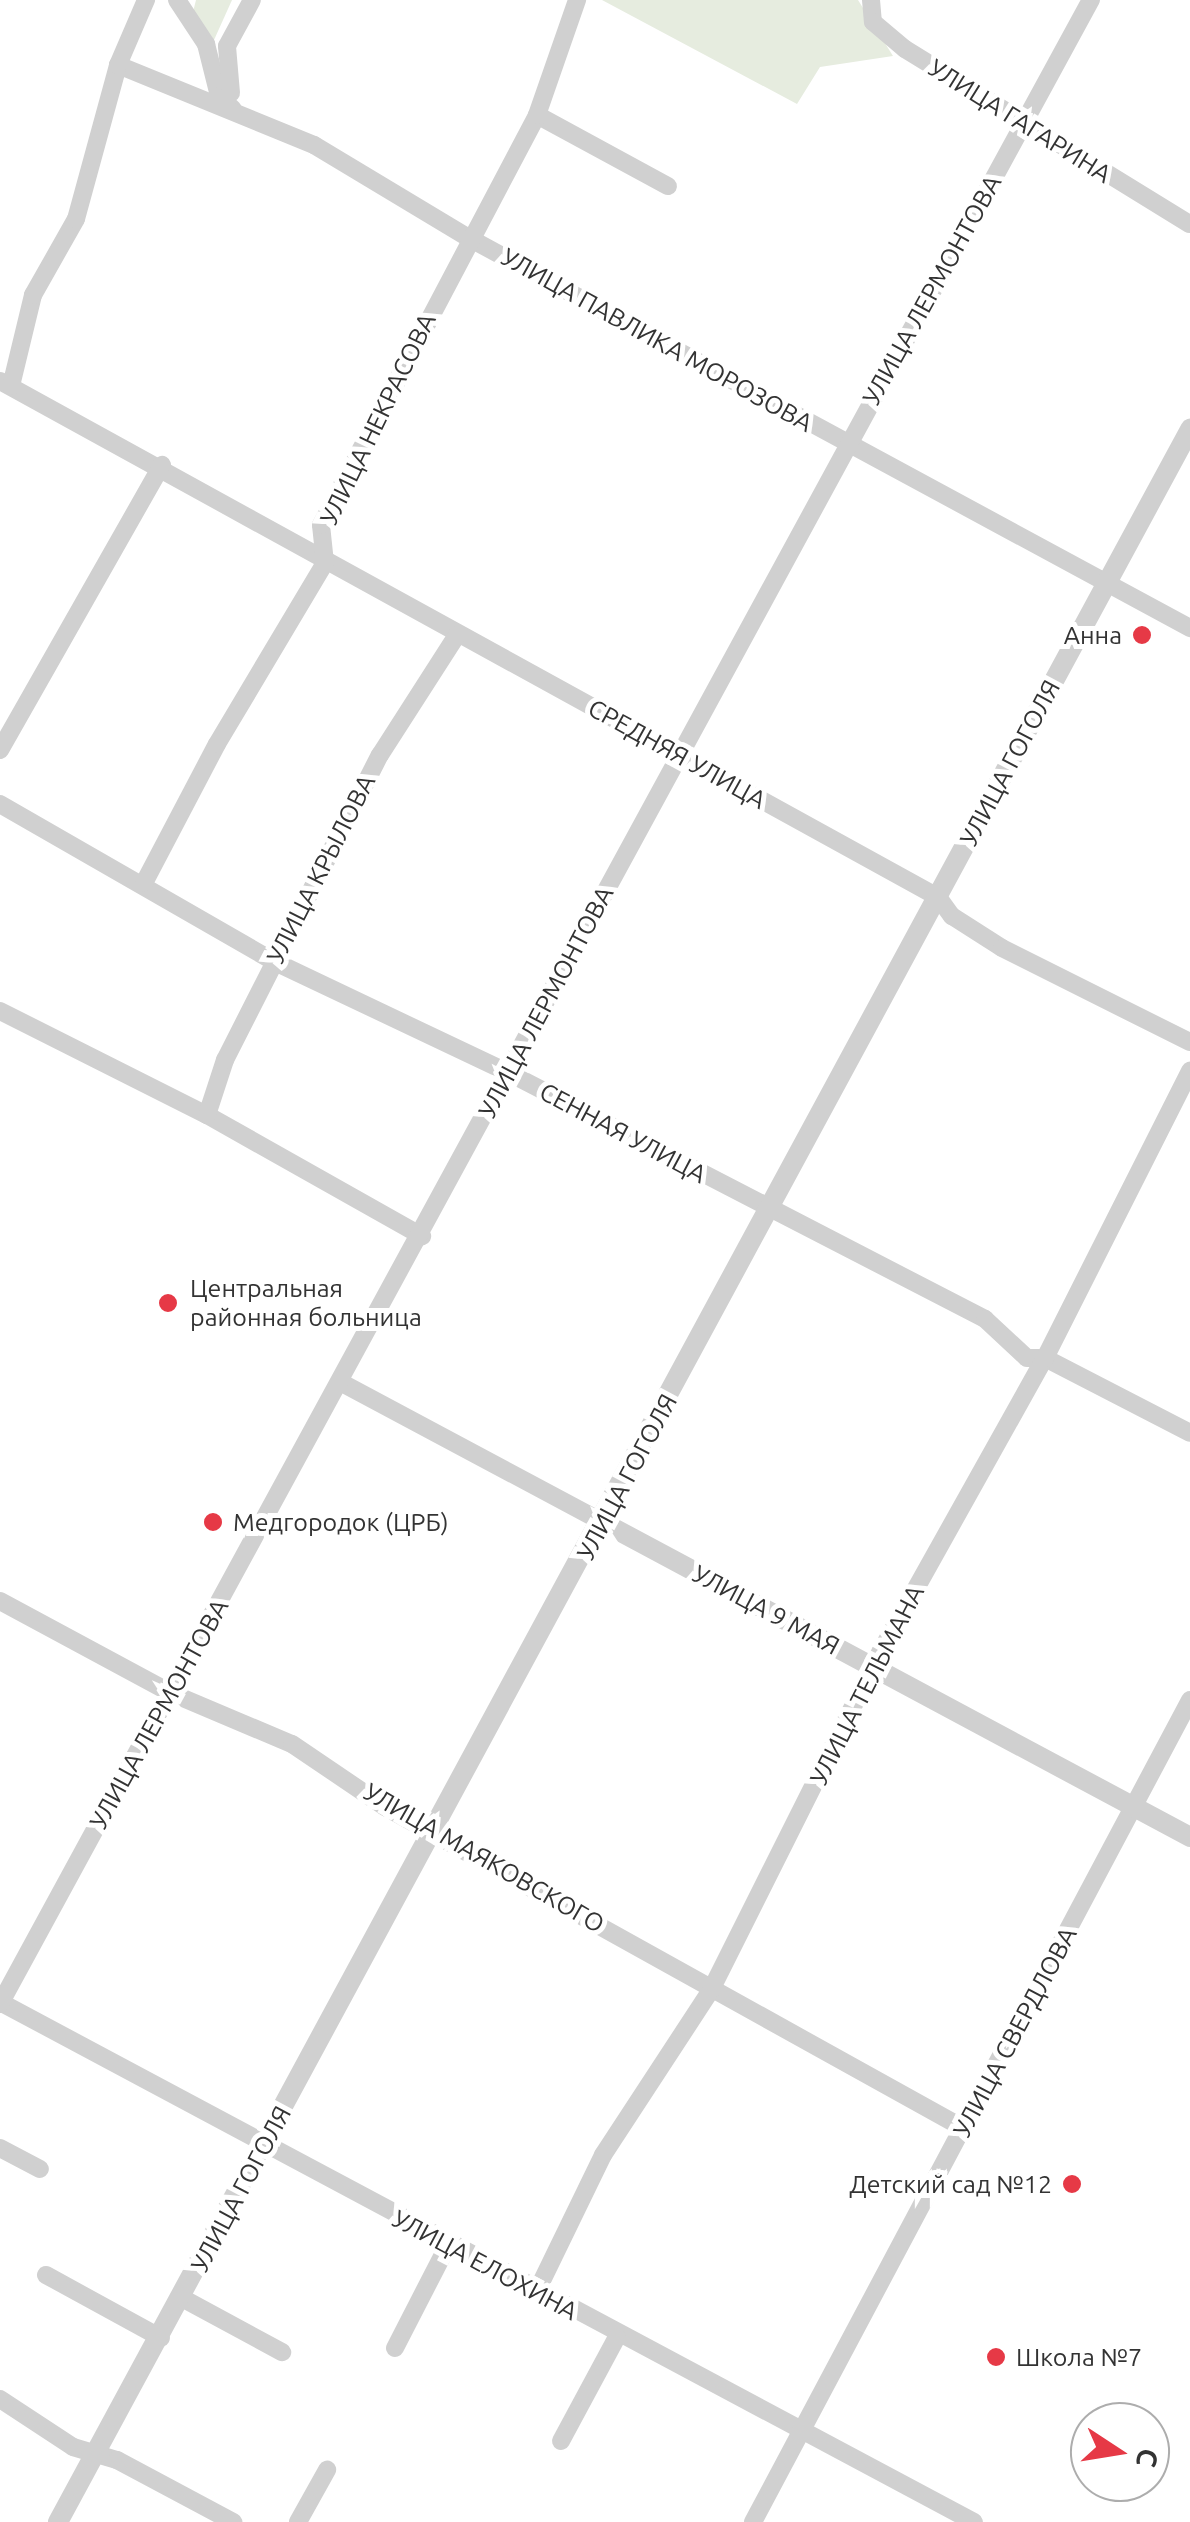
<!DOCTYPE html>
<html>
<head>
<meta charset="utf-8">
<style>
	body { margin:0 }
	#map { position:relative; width:1190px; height:2522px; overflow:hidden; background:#fff; font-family:Ubuntu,sans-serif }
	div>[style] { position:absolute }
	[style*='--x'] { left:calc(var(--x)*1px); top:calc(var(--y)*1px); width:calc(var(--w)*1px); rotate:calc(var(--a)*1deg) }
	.green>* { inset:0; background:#e6ecdf }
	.minor>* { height:18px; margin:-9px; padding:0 9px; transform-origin:9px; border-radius:9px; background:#d0d0d0 }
	.tertiary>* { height:20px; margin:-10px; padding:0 10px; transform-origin:10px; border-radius:10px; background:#d0d0d0 }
	.dots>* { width:28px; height:28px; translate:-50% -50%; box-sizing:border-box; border:5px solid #fff; border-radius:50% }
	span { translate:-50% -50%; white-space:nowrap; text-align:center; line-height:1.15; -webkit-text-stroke:10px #fff; paint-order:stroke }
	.street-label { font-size:25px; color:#333 }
	.poi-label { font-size:25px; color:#333 }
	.right { translate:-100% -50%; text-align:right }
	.left { translate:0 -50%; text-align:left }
	.north { position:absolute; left:1070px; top:2402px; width:100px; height:100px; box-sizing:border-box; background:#fff; border:2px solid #adadad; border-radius:50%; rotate:102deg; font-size:28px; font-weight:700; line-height:40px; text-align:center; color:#333 }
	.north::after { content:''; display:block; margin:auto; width:35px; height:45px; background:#e63946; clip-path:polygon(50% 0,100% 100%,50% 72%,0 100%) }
</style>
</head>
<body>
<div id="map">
	<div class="green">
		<i style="clip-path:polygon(196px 0,232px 0,214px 40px,193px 12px)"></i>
		<i style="clip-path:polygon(602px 0,858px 0,893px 56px,820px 67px,797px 104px)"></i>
	</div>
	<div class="minor">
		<i style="--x:177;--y:0;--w:53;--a:56.6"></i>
		<i style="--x:206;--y:44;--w:54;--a:76"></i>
		<i style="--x:219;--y:96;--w:19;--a:43"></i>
		<i style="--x:871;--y:0;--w:22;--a:85"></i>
		<i style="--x:873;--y:22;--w:42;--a:40.2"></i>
		<i style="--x:905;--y:49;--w:334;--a:31.6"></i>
		<i style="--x:118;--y:65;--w:212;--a:22.2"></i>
		<i style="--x:314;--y:145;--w:181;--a:31"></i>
		<i style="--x:469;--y:238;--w:820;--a:28.41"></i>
		<i style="--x:231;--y:93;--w:47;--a:-94.9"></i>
		<i style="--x:227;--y:46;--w:52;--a:-61.5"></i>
		<i style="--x:537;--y:115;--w:149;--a:28.5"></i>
		<i style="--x:0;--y:381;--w:1071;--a:28.82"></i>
		<i style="--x:938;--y:897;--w:24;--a:54"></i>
		<i style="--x:952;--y:916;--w:59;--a:32.6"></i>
		<i style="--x:1002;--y:948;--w:210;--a:26.6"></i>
		<i style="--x:11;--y:386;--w:94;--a:-76.4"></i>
		<i style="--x:33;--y:295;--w:87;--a:-60.5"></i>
		<i style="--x:76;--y:219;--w:160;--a:-74.7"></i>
		<i style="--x:118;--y:65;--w:71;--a:-66.7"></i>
		<i style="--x:0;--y:750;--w:328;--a:-60.4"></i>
		<i style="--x:0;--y:804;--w:315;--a:29.9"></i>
		<i style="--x:273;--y:961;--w:261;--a:25.4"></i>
		<i style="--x:509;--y:1073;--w:536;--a:27.33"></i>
		<i style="--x:985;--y:1319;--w:57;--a:42.9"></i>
		<i style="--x:1027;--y:1358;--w:18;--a:0"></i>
		<i style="--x:1045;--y:1358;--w:163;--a:27.3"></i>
		<i style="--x:144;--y:883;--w:157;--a:-62.3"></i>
		<i style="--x:217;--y:744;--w:211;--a:-59.2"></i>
		<i style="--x:325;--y:563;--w:38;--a:-96"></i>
		<i style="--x:321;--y:525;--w:463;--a:-62.2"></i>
		<i style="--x:537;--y:115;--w:122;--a:-70.8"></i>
		<i style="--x:0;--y:1011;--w:232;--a:26.7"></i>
		<i style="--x:207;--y:1115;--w:247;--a:29.4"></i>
		<i style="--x:207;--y:1115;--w:58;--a:-71.9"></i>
		<i style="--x:225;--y:1060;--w:342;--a:-63.1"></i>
		<i style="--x:380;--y:755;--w:143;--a:-57.3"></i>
		<i style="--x:342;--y:1383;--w:297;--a:28.1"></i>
		<i style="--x:0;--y:1601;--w:194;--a:28.3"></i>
		<i style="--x:171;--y:1693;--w:131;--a:22.9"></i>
		<i style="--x:292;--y:1744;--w:112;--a:34.1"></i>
		<i style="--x:385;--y:1807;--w:661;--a:29.05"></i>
		<i style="--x:0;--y:2002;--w:1104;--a:28.1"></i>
		<i style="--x:0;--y:2004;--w:2282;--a:-61.44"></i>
		<i style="--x:0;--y:2148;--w:45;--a:27.7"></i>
		<i style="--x:46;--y:2275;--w:131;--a:28.7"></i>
		<i style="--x:536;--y:2293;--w:153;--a:-64.1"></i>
		<i style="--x:603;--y:2155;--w:197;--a:-56.8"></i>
		<i style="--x:711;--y:1990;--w:379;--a:-63.4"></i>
		<i style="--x:881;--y:1651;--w:336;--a:-60.8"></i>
		<i style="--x:1045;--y:1358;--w:322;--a:-63.2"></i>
		<i style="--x:182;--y:2298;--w:114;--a:28.4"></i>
		<i style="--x:395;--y:2348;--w:116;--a:-62.8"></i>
		<i style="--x:0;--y:2399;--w:87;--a:33.3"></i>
		<i style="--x:73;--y:2447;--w:46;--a:16.5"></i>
		<i style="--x:117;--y:2460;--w:132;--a:28.1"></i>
		<i style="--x:561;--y:2441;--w:118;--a:-61.7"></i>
		<i style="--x:298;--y:2522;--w:60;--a:-60.9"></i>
		<i style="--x:753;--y:2522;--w:931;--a:-62"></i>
	</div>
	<div class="tertiary">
		<i style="--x:604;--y:1523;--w:665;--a:28.18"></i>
		<i style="--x:58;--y:2522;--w:2380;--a:-61.59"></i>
	</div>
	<div class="dots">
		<i style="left:1142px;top:635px;background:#e63946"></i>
		<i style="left:168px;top:1303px;background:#e63946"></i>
		<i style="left:213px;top:1522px;background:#e63946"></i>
		<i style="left:1072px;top:2184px;background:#e63946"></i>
		<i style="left:996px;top:2357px;background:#e63946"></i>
	</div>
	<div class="street-label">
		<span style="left:1020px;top:121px;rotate:32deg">УЛИЦА ГАГАРИНА</span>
		<span style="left:932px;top:290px;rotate:-61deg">УЛИЦА ЛЕРМОНТОВА</span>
		<span style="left:657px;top:340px;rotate:29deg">УЛИЦА ПАВЛИКА МОРОЗОВА</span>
		<span style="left:378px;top:419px;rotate:-64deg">УЛИЦА НЕКРАСОВА</span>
		<span style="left:677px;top:754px;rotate:29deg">СРЕДНЯЯ УЛИЦА</span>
		<span style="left:1010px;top:763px;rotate:-62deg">УЛИЦА ГОГОЛЯ</span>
		<span style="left:321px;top:869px;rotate:-63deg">УЛИЦА КРЫЛОВА</span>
		<span style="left:546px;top:1002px;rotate:-62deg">УЛИЦА ЛЕРМОНТОВА</span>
		<span style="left:623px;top:1133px;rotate:28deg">СЕННАЯ УЛИЦА</span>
		<span style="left:627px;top:1477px;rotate:-62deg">УЛИЦА ГОГОЛЯ</span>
		<span style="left:766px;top:1610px;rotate:28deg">УЛИЦА 9 МАЯ</span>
		<span style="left:867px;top:1685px;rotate:-63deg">УЛИЦА ТЕЛЬМАНА</span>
		<span style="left:159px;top:1714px;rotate:-61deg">УЛИЦА ЛЕРМОНТОВА</span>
		<span style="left:484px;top:1858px;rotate:30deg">УЛИЦА МАЯКОВСКОГО</span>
		<span style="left:1015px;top:2032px;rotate:-62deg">УЛИЦА СВЕРДЛОВА</span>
		<span style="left:241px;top:2189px;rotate:-62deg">УЛИЦА ГОГОЛЯ</span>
		<span style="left:485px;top:2265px;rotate:28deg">УЛИЦА ЕЛОХИНА</span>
	</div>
	<div class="poi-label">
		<span class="right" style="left:1122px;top:635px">Анна</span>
		<span class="left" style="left:190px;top:1303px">Центральная<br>районная больница</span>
		<span class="left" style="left:233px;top:1522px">Медгородок (ЦРБ)</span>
		<span class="right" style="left:1052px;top:2184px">Детский сад №12</span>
		<span class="left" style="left:1016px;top:2357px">Школа №7</span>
	</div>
	<div class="north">С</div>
</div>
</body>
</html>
